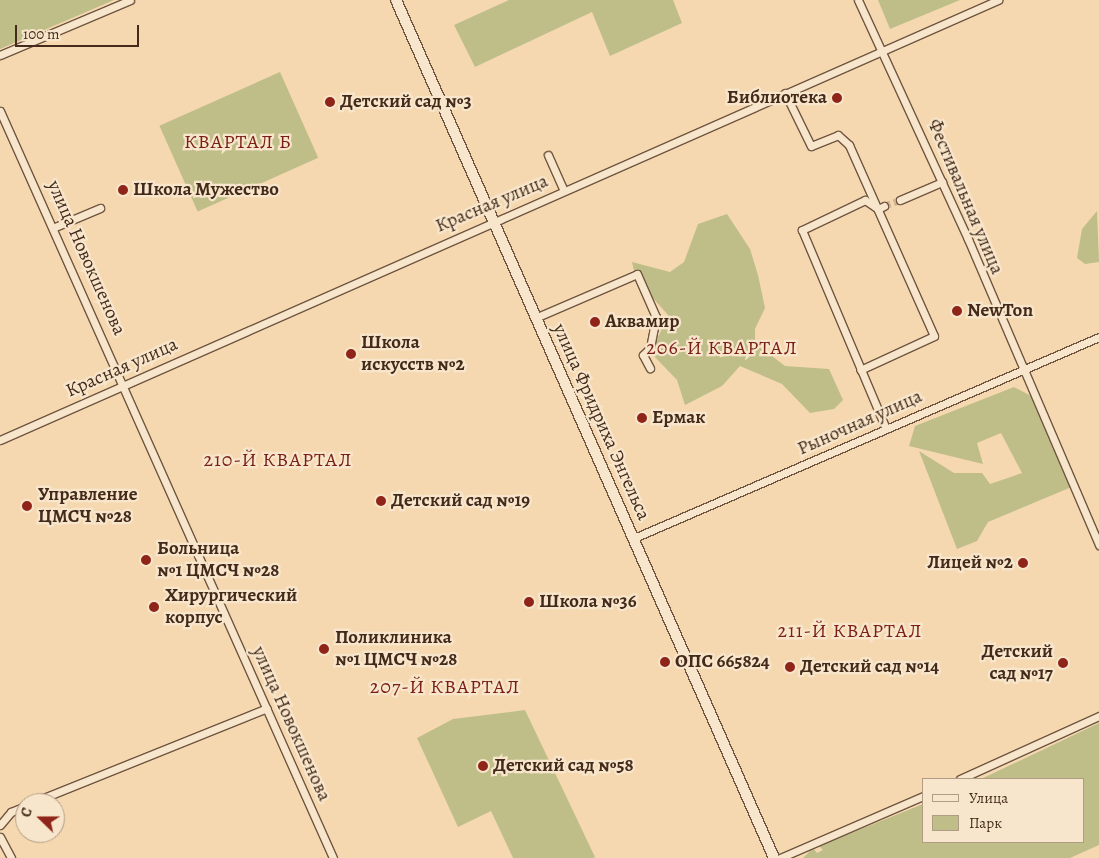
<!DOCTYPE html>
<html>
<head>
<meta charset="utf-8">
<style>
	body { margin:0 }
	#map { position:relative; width:1099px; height:858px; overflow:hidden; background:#f5d8b0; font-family:Alegreya,serif }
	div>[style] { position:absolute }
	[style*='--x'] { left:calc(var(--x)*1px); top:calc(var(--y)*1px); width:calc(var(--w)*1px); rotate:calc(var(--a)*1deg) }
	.green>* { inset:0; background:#bfbe89; transform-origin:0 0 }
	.street-tunnel>* { height:7px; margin-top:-3.5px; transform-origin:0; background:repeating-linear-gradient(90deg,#d1b592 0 7px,transparent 0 10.5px) }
	.roads { filter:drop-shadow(1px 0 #705640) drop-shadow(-1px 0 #705640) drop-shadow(0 1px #705640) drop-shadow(0 -1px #705640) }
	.street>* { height:7px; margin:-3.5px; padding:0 3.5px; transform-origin:3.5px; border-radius:3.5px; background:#f8e6cc }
	.secondary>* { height:10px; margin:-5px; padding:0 5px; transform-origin:5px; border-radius:5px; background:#f8e6cc }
	.dots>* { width:14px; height:14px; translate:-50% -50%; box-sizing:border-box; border:2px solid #f8e6cc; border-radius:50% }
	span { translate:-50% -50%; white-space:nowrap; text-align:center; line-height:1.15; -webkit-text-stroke:4.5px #f8e6cc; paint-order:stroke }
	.poi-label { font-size:19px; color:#432a1a; font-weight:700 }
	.right { translate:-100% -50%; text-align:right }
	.left { translate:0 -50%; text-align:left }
	.street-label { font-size:19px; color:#432a1a }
	.neighbourhood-label { font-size:20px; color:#7a1f14; letter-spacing:1px }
	.legend { position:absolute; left:922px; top:778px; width:162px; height:65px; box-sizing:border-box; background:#f8e6cc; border:1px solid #b09b85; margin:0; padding:6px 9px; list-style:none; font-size:15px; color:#432a1a }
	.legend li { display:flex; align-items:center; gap:10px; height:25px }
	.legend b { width:25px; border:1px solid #b09b85 }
	.north { position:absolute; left:15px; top:793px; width:50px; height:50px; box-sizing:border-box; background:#f8e6cc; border:1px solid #b09b85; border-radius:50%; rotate:292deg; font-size:14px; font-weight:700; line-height:20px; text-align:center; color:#432a1a }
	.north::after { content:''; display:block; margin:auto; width:18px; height:22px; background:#8f2418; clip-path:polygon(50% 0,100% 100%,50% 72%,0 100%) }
	.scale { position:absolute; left:15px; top:25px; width:124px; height:22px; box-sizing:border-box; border:2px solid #432a1a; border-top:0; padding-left:6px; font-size:15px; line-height:18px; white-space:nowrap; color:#432a1a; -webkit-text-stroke:4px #f8e6cc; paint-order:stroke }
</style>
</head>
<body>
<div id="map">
	<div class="green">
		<i style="clip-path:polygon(0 0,114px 0,0 49px)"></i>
		<i style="clip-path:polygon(509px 0,673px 0,682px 23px,610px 56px,592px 12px,475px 67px,454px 25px)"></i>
		<i style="clip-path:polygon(878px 0,960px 0,890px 29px)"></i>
		<i style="left:280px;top:72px;width:94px;height:132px;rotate:66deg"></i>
		<i style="clip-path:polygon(1097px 211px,1099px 262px,1085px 264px,1077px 258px,1082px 229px)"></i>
		<i style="clip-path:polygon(727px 214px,750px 249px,758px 275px,765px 308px,755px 329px,755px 343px,785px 366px,829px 369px,843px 400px,834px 409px,810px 413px,782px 384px,740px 366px,722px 386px,685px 405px,677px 380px,651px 353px,668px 315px,636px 279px,632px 262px,670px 272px,684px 262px,698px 224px)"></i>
		<i style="clip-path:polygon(1014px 387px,1031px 396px,1074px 486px,988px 522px,977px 541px,957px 549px,919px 451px,954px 473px,982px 473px,990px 484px,1022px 473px,1001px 433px,977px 443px,983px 464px,909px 446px,915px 426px)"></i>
		<i style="clip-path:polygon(525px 710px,595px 857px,593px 858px,513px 858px,491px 811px,458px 827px,417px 738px,453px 719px)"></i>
		<i style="clip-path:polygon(1099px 723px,1099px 845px,1070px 858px,803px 858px,813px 848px,817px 853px,823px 850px,819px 846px,923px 804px,923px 842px,1083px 842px,1083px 779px,981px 779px)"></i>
	</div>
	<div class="street-tunnel">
		<i style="--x:884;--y:206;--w:17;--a:-21"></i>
	</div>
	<div class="roads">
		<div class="street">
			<i style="--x:858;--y:0;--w:263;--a:65.3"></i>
			<i style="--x:968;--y:239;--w:333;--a:66.8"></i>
			<i style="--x:0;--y:55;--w:141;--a:-22.9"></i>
			<i style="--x:785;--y:93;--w:59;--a:63.9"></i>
			<i style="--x:811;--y:146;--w:29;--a:-22"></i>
			<i style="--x:838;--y:135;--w:15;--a:42"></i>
			<i style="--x:849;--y:145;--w:209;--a:66"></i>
			<i style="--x:934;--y:336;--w:81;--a:155.3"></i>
			<i style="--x:0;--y:111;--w:818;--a:65.97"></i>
			<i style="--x:548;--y:155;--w:39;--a:66"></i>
			<i style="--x:900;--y:200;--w:46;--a:-23.2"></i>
			<i style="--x:884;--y:206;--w:7;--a:153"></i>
			<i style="--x:878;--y:209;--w:16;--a:-145"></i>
			<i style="--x:865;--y:200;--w:70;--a:154.5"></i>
			<i style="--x:802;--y:230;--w:216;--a:67.1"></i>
			<i style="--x:55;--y:227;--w:49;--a:-22.9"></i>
			<i style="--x:535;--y:318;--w:111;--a:-23.3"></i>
			<i style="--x:637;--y:274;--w:47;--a:66.2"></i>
			<i style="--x:656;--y:317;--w:32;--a:101"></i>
			<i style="--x:650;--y:348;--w:10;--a:135"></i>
			<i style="--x:643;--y:355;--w:15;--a:62"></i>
			<i style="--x:0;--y:440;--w:1091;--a:-23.79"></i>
			<i style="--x:634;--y:538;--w:507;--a:-23.38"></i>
			<i style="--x:960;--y:779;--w:153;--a:-24.4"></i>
			<i style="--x:31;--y:803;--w:254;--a:-21.9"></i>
			<i style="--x:0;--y:825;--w:17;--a:-50"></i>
			<i style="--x:11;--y:812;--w:15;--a:-23"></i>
			<i style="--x:0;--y:837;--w:24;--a:62"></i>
			<i style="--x:780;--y:858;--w:156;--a:-23.4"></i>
		</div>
		<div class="secondary">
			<i style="--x:396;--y:0;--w:938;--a:66.22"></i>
		</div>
	</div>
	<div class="dots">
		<i style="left:837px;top:98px;background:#8f2418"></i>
		<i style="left:330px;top:102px;background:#8f2418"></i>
		<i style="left:123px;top:190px;background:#8f2418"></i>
		<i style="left:957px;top:311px;background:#8f2418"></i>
		<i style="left:595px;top:322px;background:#8f2418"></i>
		<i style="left:351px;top:354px;background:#8f2418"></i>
		<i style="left:642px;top:418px;background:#8f2418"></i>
		<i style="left:381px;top:501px;background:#8f2418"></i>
		<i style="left:27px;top:506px;background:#8f2418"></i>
		<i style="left:146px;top:560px;background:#8f2418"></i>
		<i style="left:1023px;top:563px;background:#8f2418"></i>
		<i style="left:529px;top:602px;background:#8f2418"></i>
		<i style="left:154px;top:607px;background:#8f2418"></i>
		<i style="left:324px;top:649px;background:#8f2418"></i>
		<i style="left:665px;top:662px;background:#8f2418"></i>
		<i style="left:1063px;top:663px;background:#8f2418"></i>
		<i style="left:790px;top:667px;background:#8f2418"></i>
		<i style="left:483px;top:766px;background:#8f2418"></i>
	</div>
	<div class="poi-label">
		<span class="right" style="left:827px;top:98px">Библиотека</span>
		<span class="left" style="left:340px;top:102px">Детский сад №3</span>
		<span class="left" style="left:133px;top:190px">Школа Мужество</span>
		<span class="left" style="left:967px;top:311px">NewTon</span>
		<span class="left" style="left:605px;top:322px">Аквамир</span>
		<span class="left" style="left:361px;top:354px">Школа<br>искусств №2</span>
		<span class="left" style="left:652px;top:418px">Ермак</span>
		<span class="left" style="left:38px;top:506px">Управление<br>ЦМСЧ №28</span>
		<span class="left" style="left:391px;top:501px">Детский сад №19</span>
		<span class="left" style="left:157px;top:560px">Больница<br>№1 ЦМСЧ №28</span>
		<span class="right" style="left:1013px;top:563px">Лицей №2</span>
		<span class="left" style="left:165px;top:607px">Хирургический<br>корпус</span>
		<span class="left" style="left:539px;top:602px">Школа №36</span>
		<span class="left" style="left:335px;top:649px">Поликлиника<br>№1 ЦМСЧ №28</span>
		<span class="right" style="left:1053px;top:663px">Детский<br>сад №17</span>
		<span class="left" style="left:675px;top:662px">ОПС 665824</span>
		<span class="left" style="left:800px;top:667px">Детский сад №14</span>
		<span class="left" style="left:493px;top:766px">Детский сад №58</span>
	</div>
	<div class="street-label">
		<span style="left:965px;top:197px;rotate:67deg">Фестивальная улица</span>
		<span style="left:492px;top:204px;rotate:-23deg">Красная улица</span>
		<span style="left:86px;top:258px;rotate:66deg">улица Новокшенова</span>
		<span style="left:122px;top:368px;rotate:-24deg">Красная улица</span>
		<span style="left:601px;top:422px;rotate:66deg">улица Фридриха Энгельса</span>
		<span style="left:860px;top:423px;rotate:-24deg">Рыночная улица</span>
		<span style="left:291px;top:724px;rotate:66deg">улица Новокшенова</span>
	</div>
	<div class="neighbourhood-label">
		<span style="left:238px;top:141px">КВАРТАЛ Б</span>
		<span style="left:722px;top:347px">206-Й КВАРТАЛ</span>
		<span style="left:278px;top:459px">210-Й КВАРТАЛ</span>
		<span style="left:850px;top:630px">211-Й КВАРТАЛ</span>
		<span style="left:445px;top:686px">207-Й КВАРТАЛ</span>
	</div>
	<ul class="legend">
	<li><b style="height:6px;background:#f8e6cc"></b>Улица</li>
	<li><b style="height:14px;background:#bfbe89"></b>Парк</li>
	</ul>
	<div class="north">С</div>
	<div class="scale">100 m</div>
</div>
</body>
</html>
